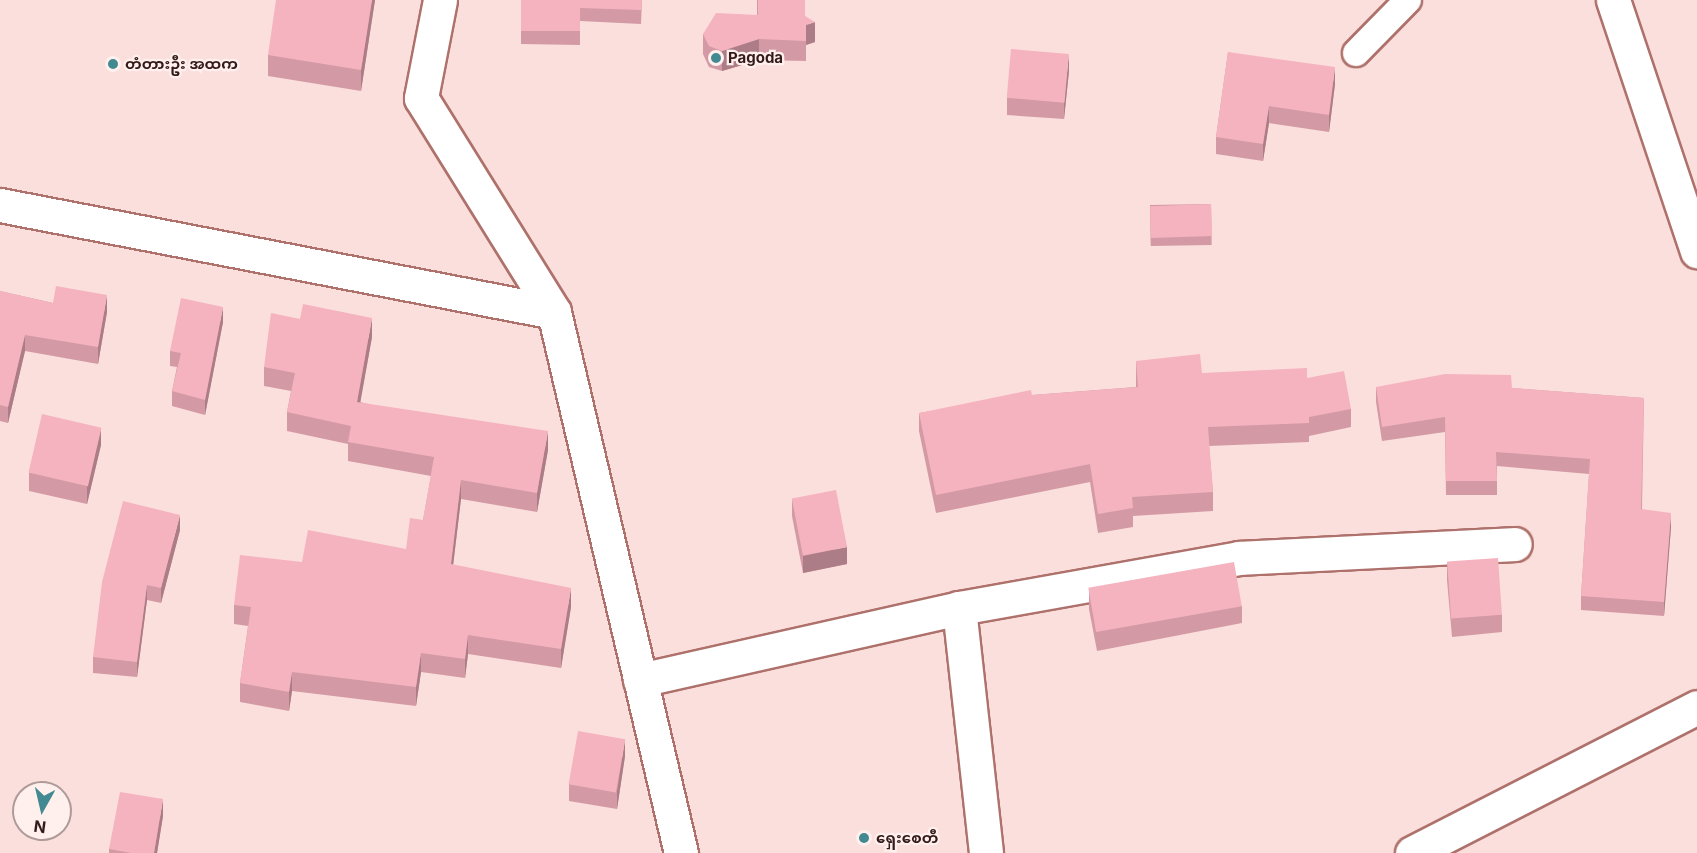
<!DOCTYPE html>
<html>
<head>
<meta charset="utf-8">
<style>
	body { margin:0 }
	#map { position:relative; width:1697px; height:853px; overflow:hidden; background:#fbdfdc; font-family:Inter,"Noto Sans Myanmar",sans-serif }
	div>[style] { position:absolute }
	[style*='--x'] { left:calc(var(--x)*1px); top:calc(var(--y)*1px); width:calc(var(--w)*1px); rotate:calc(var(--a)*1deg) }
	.roads { filter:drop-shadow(2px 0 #ae716b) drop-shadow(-2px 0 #ae716b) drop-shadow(0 2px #ae716b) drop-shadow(0 -2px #ae716b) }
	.service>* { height:26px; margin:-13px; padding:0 13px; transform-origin:13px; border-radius:13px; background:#fff }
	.minor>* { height:33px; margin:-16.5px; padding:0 16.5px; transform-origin:16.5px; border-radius:16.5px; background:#fff }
	.wall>* { inset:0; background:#d39aa5; transform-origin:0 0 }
	.shaded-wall>* { inset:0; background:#ac7d86 }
	.building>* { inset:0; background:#f5b3c0; transform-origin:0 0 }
	.dots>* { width:16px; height:16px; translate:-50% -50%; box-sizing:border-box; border:3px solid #fff0ee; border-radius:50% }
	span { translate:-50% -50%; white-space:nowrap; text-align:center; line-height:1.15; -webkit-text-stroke:4.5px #fff0ee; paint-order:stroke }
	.poi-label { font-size:15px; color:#341b19; font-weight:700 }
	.left { translate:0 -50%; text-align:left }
	.north { position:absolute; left:12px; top:781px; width:60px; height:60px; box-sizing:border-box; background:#fff0ee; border:2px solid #ae9b99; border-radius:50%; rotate:188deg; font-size:16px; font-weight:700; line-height:24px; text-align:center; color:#341b19 }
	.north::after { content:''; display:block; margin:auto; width:21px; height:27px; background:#428991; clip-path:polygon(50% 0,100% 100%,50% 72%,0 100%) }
</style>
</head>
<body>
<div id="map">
	<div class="roads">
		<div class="service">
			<i style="--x:1356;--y:53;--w:74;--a:-45.5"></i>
		</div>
		<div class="minor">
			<i style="--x:440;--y:0;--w:100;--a:101"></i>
			<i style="--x:421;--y:98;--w:252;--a:58.1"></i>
			<i style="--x:554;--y:312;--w:556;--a:76.79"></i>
			<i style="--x:1613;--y:0;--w:265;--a:71.5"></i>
			<i style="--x:0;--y:205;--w:564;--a:10.93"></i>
			<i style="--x:959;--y:608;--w:246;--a:83.7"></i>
			<i style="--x:640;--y:680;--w:327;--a:-12.7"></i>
			<i style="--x:959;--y:608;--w:284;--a:-10.1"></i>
			<i style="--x:1239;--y:558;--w:276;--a:-2.9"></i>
			<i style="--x:1412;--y:853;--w:320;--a:-27.1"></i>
		</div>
	</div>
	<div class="wall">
		<i style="clip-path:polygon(375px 0,361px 91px,268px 76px,268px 55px)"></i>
		<i style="clip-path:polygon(521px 0,642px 0,641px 24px,580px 21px,580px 45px,521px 44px)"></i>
		<i style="clip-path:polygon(757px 0,805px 0,805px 16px,815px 42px,806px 45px,806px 61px,759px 60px,722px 71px,709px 67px,703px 54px,703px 34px,757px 15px)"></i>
		<i style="clip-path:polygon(1228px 52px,1335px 84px,1329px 132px,1269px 123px,1263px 161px,1216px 154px,1216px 137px)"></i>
		<i style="clip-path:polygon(1069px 71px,1064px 119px,1007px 115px,1007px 98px)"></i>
		<i style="left:1211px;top:204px;width:41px;height:61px;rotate:89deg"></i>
		<i style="clip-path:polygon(0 291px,53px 303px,107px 312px,98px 364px,25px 351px,8px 423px,0 421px)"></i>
		<i style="clip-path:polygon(223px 322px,205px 415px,172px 406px,172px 391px,177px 367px,170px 366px,170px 351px)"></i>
		<i style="clip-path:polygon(372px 337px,360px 402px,548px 450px,537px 512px,461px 499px,453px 565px,571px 607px,561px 668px,468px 654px,465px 678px,421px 672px,416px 706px,292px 691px,289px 711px,240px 702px,240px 683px,248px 626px,234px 624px,234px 605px,302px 562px,406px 549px,423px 520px,431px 476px,348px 461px,348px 444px,287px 431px,287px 412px,291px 391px,264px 386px,264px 367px)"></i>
		<i style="clip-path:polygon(1136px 361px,1202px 373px,1307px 378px,1351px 409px,1351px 427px,1309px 436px,1309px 442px,1209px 446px,1213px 492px,1213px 511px,1133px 516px,1133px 527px,1098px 533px,1090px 482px,936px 513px,919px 431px,919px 413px,1032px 395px,1136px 387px)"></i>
		<i style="clip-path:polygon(1376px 387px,1512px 388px,1644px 398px,1642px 509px,1671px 527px,1664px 616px,1581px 610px,1581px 596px,1589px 474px,1497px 466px,1497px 495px,1446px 495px,1445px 432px,1382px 441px,1376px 402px)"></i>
		<i style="clip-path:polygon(101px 445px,87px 504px,29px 491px,29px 473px)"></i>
		<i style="clip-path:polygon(792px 499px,847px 564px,803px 573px,792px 516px)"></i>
		<i style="clip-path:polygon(180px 530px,161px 603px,147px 600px,137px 677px,93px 673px,93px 657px)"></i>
		<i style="clip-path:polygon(1447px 562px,1502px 615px,1502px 632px,1452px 637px,1447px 580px)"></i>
		<i style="clip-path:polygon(1089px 592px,1242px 606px,1242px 623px,1097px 651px,1089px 609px)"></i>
		<i style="clip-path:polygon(625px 756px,617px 809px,569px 801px,569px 784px)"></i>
		<i style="clip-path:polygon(163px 816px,157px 853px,109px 853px,109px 849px)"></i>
	</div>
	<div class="shaded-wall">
		<i style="clip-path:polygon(372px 0,375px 0,361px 91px,361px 70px)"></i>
		<i style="clip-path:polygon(815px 22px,815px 42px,806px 45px,806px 25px)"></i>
		<i style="clip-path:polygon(759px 39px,759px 60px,722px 71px,722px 51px)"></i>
		<i style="clip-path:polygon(1069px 54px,1069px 71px,1064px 119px,1064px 102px)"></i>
		<i style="clip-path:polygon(1335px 67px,1335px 84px,1329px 132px,1329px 115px)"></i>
		<i style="clip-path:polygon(1269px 106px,1269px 123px,1263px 161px,1263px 144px)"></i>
		<i style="clip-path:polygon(107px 295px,107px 312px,98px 364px,98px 347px)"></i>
		<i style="clip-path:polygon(223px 307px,223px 322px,205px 415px,205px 400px)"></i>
		<i style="clip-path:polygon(372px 318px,372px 337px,357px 421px,357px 402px)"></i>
		<i style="clip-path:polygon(25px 335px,25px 351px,8px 423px,8px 407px)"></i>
		<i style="clip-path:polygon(101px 428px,101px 445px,87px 504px,87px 487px)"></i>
		<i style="clip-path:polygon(548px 431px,548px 450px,537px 512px,537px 493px)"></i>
		<i style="clip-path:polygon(461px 480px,461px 499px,451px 583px,451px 564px)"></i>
		<i style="clip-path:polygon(1671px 513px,1671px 527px,1664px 616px,1664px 602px)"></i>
		<i style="clip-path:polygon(180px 515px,180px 530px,161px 603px,161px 588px)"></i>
		<i style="clip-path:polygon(847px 547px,847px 564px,803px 573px,803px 556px)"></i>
		<i style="clip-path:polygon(147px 585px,147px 600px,137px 677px,137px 662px)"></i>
		<i style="clip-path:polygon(571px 588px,571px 607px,561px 668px,561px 649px)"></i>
		<i style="clip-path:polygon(468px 635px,468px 654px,465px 678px,465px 659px)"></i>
		<i style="clip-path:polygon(421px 653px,421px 672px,416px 706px,416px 687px)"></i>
		<i style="clip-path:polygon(292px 672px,292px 691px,289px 711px,289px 692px)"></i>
		<i style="clip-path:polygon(625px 739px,625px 756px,617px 809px,617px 792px)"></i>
		<i style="clip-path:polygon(163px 799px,163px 816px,157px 853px,154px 853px)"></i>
	</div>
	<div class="building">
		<i style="clip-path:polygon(276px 0,372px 0,361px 70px,268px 55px)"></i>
		<i style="clip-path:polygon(521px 0,642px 0,641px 10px,580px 8px,580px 31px,521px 31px)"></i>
		<i style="clip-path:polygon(758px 0,805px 0,805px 16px,815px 22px,806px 25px,806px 41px,759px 39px,722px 51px,709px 46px,703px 34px,716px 13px,758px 15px)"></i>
		<i style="left:1011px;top:49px;width:58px;height:49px;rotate:5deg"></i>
		<i style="clip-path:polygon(1228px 52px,1335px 67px,1329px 115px,1269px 106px,1263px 144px,1216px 137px)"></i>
		<i style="left:1211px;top:204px;width:32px;height:61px;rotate:88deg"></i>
		<i style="clip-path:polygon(56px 286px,107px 295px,98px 347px,25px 335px,8px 407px,0 405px,0 291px,53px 303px)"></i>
		<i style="clip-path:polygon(181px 298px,223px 307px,205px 400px,172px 391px,181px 353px,170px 351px)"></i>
		<i style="clip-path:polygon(303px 304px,372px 318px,357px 402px,548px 431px,537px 493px,461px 480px,451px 564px,571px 588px,561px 649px,468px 635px,465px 659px,421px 653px,416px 687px,292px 672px,289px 692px,240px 683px,251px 607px,234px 605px,240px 555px,302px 562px,308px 530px,406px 549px,410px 518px,423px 520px,434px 457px,348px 442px,351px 426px,287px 412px,295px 373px,264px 367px,271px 313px,300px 319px)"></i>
		<i style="clip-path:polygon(1200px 354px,1202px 373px,1307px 368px,1307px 378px,1344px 371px,1351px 409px,1309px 417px,1309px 423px,1208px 427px,1213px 492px,1132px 497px,1133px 508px,1098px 514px,1090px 464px,936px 495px,919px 413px,1031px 390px,1032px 395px,1138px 387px,1136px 361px)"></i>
		<i style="clip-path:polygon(1445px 374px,1511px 375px,1512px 388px,1644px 398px,1641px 509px,1671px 513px,1664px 602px,1581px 596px,1590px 459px,1496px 452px,1497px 481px,1446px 481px,1445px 417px,1382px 427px,1376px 387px)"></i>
		<i style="left:42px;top:414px;width:61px;height:60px;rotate:13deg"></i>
		<i style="left:836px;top:490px;width:58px;height:45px;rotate:79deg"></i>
		<i style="clip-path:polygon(123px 501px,180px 515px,161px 588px,147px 585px,137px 662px,93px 657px,102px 582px)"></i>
		<i style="left:1498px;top:558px;width:57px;height:51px;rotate:86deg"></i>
		<i style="left:1234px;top:562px;width:45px;height:148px;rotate:80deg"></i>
		<i style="left:578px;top:731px;width:48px;height:54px;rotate:10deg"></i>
		<i style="clip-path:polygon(120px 792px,163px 799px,154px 853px,131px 853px,109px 849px)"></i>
	</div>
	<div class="dots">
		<i style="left:716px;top:58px;background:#428991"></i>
		<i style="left:113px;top:64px;background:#428991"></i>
		<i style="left:864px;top:838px;background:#428991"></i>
	</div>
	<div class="poi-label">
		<span class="left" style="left:728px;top:58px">Pagoda</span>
		<span class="left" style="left:125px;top:64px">တံတားဦး အထက</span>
		<span class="left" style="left:876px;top:838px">ရှေးစေတီ</span>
	</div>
	<div class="north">N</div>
</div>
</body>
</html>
